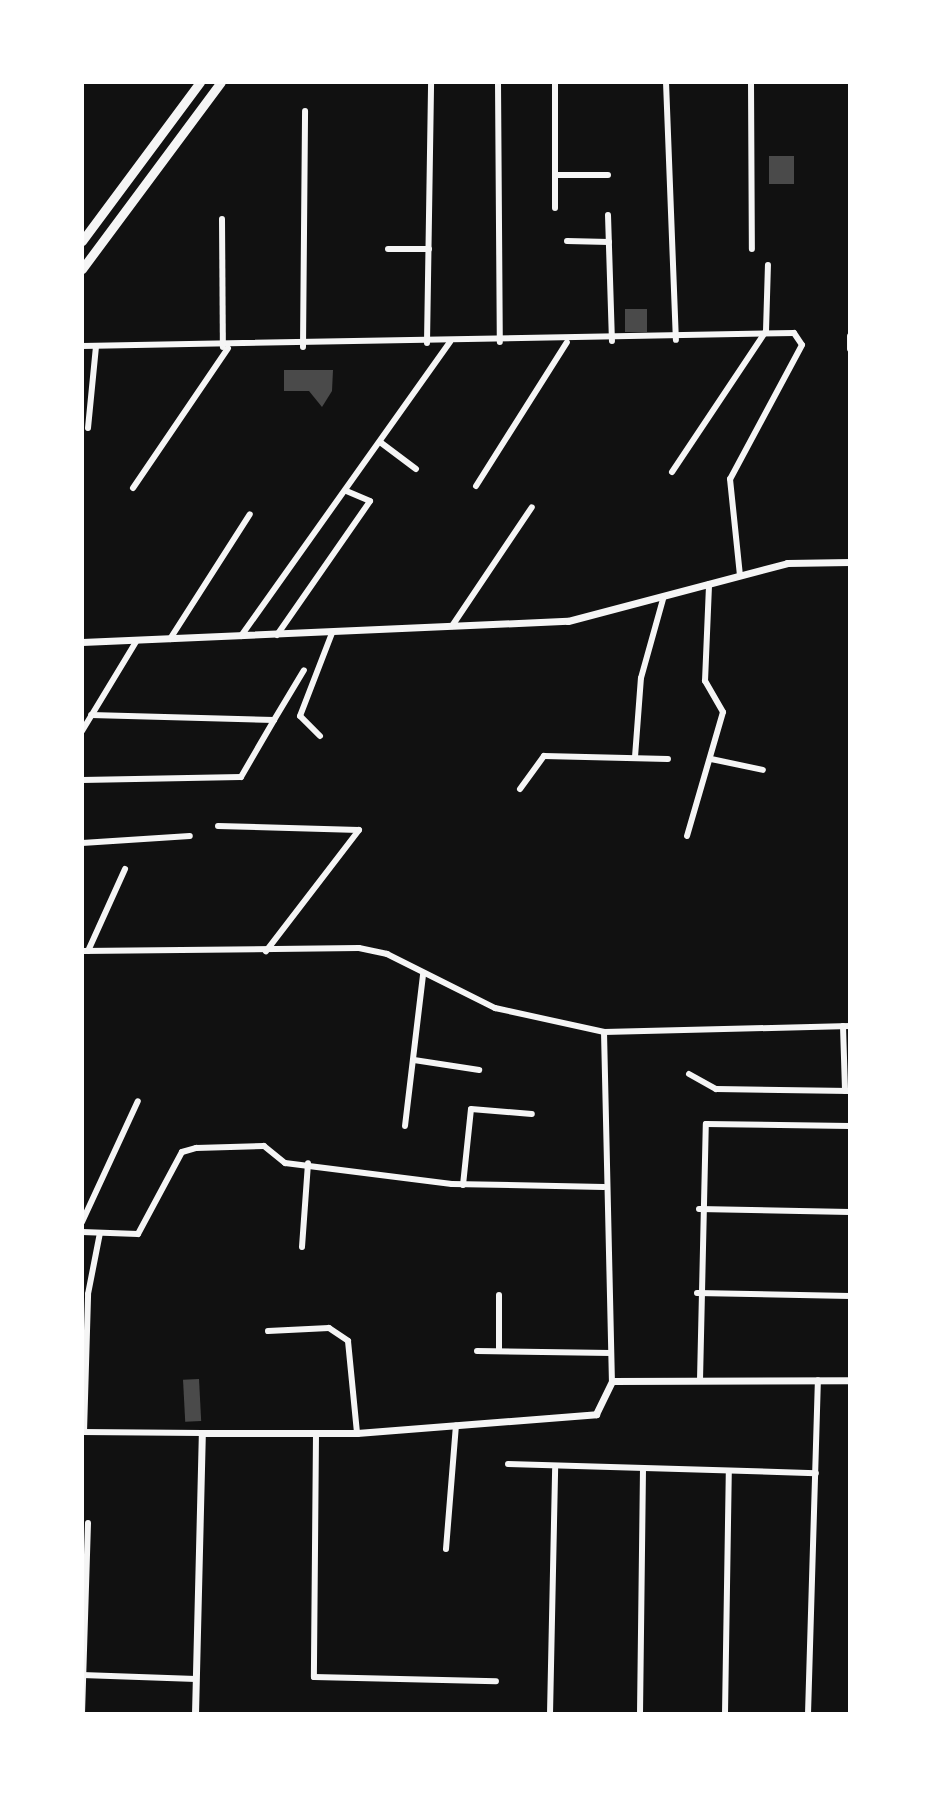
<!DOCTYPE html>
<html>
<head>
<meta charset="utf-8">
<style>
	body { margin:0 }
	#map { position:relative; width:932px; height:1796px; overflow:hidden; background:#111; font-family:Bitter,serif }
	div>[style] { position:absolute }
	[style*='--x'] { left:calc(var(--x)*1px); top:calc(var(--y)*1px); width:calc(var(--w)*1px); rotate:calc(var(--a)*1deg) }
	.building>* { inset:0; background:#4a4a4a; transform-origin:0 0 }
	.minor>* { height:6px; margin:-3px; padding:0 3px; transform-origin:3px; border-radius:3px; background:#f5f5f5 }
	.tertiary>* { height:7px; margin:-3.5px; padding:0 3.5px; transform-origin:3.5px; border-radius:3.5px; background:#f5f5f5 }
	.primary>* { height:9px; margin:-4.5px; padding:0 4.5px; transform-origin:4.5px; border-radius:4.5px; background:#f5f5f5 }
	span { translate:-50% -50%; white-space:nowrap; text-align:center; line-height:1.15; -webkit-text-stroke:6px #fff; paint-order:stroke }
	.frame { position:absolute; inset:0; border:84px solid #fff; pointer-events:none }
</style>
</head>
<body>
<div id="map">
	<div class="building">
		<i style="left:769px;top:156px;width:25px;height:28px"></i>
		<i style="left:625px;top:309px;width:22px;height:23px"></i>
		<i style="clip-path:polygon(284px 370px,333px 370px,332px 391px,322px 407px,309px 391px,284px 391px)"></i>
		<i style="left:199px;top:1379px;width:42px;height:16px;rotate:87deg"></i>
	</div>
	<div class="minor">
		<i style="--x:498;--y:82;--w:260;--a:89.6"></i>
		<i style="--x:666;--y:82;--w:258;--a:87.8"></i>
		<i style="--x:751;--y:82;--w:167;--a:89.7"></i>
		<i style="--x:555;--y:175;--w:53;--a:0"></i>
		<i style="--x:555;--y:208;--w:126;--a:-90"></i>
		<i style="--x:608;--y:215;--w:126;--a:88.2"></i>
		<i style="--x:222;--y:219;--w:128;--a:89.6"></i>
		<i style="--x:567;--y:241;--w:42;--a:1.4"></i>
		<i style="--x:388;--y:249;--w:41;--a:0"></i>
		<i style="--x:850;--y:336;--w:13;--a:90"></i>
		<i style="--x:427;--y:343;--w:261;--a:-89.1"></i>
		<i style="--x:82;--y:346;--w:712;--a:-1.05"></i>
		<i style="--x:794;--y:333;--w:14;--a:56"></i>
		<i style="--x:802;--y:345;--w:152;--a:118.2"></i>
		<i style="--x:730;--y:479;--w:97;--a:84.1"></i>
		<i style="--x:303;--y:347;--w:236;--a:-89.5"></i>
		<i style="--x:88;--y:428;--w:82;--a:-84.4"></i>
		<i style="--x:380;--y:442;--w:45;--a:36.9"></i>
		<i style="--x:672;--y:472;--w:169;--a:-56.3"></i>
		<i style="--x:766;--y:331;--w:66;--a:-88.3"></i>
		<i style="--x:476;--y:486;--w:170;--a:-57.7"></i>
		<i style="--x:133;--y:488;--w:169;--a:-55.8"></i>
		<i style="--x:452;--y:626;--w:143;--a:-56.1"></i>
		<i style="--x:277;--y:635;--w:163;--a:-55.2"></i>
		<i style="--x:370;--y:501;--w:25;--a:-157"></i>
		<i style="--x:241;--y:636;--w:361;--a:-54.6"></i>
		<i style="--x:170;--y:639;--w:148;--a:-57.4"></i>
		<i style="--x:274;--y:720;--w:58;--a:-59"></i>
		<i style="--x:82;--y:731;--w:104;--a:-58.8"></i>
		<i style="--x:320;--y:736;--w:28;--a:-135"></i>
		<i style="--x:300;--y:716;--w:89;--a:-68.9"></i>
		<i style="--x:635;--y:757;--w:79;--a:-85.7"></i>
		<i style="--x:641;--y:678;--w:82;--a:-74.4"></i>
		<i style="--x:711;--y:759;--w:53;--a:11.9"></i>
		<i style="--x:82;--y:780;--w:159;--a:-1.1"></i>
		<i style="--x:241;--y:777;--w:66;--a:-59.9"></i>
		<i style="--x:274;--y:720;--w:183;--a:-178.4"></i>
		<i style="--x:520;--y:789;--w:41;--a:-54"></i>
		<i style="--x:544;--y:756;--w:124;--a:1.4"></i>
		<i style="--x:218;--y:826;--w:141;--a:1.6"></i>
		<i style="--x:359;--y:830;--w:153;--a:127.5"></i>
		<i style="--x:687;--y:836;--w:129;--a:-73.8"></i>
		<i style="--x:723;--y:712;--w:36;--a:-120"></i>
		<i style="--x:705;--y:681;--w:97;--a:-87.6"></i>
		<i style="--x:82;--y:843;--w:108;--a:-3.7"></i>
		<i style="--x:82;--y:951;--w:277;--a:-0.6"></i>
		<i style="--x:359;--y:948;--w:29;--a:12"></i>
		<i style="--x:387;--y:954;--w:121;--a:26.6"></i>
		<i style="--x:495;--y:1008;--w:112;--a:12.4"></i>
		<i style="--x:604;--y:1032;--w:246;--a:-1.4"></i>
		<i style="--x:88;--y:951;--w:90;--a:-65.7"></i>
		<i style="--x:843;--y:1026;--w:65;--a:88.2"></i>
		<i style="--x:604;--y:1032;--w:349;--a:88.7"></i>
		<i style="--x:414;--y:1060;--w:66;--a:8.7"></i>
		<i style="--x:689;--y:1074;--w:31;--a:29"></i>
		<i style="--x:716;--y:1089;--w:134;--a:0.9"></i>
		<i style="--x:405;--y:1126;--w:153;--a:-83.2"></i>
		<i style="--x:463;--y:1185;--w:76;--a:-84"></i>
		<i style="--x:471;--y:1109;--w:61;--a:4.7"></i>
		<i style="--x:699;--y:1209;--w:151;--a:1.1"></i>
		<i style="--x:82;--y:1222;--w:133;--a:-65.2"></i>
		<i style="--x:82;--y:1232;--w:56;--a:2"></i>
		<i style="--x:138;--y:1234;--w:93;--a:-61.8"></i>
		<i style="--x:182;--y:1152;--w:15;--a:-16"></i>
		<i style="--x:196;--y:1148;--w:68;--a:-1.7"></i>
		<i style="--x:264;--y:1146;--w:27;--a:39"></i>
		<i style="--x:285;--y:1163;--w:168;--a:7.2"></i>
		<i style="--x:452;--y:1184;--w:152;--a:1.1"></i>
		<i style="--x:302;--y:1247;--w:84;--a:-85.9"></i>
		<i style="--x:697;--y:1293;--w:153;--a:1.1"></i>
		<i style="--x:499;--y:1295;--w:56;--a:90"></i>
		<i style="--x:268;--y:1331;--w:61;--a:-2.8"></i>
		<i style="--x:329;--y:1328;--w:23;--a:34"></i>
		<i style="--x:348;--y:1341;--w:92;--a:84.4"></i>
		<i style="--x:477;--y:1351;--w:134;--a:0.9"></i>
		<i style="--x:700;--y:1380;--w:256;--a:-88.7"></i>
		<i style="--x:706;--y:1124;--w:144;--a:0.8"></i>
		<i style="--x:82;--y:1432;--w:120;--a:0.5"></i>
		<i style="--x:84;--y:1432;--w:138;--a:-88.3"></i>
		<i style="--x:88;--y:1294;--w:62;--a:-78.9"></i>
		<i style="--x:316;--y:1434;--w:243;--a:90.5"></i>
		<i style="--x:314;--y:1677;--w:182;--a:1.3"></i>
		<i style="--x:508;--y:1464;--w:308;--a:1.7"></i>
		<i style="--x:446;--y:1549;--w:124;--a:-85.4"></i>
		<i style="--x:82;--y:1675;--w:114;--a:2"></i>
		<i style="--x:82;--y:1714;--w:191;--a:-88.2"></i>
		<i style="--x:550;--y:1714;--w:245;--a:-88.8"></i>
		<i style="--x:640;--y:1714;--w:244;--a:-89.3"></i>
		<i style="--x:725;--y:1714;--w:243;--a:-89.1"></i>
		<i style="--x:808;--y:1714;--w:334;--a:-88.3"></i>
	</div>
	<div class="tertiary">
		<i style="--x:82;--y:642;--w:486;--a:-2.5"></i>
		<i style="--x:568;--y:621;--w:227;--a:-14.8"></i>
		<i style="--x:787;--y:563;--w:63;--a:-0.9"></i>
		<i style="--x:195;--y:1714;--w:281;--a:-88.6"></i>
		<i style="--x:202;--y:1433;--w:155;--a:0"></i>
		<i style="--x:357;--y:1433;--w:240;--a:-4.5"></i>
		<i style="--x:596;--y:1414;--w:37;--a:-64"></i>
		<i style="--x:612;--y:1381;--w:238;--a:-0.2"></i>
	</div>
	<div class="primary">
		<i style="--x:82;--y:241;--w:198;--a:-53.4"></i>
		<i style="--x:82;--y:269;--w:233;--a:-53.4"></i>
	</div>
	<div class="frame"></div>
</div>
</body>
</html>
